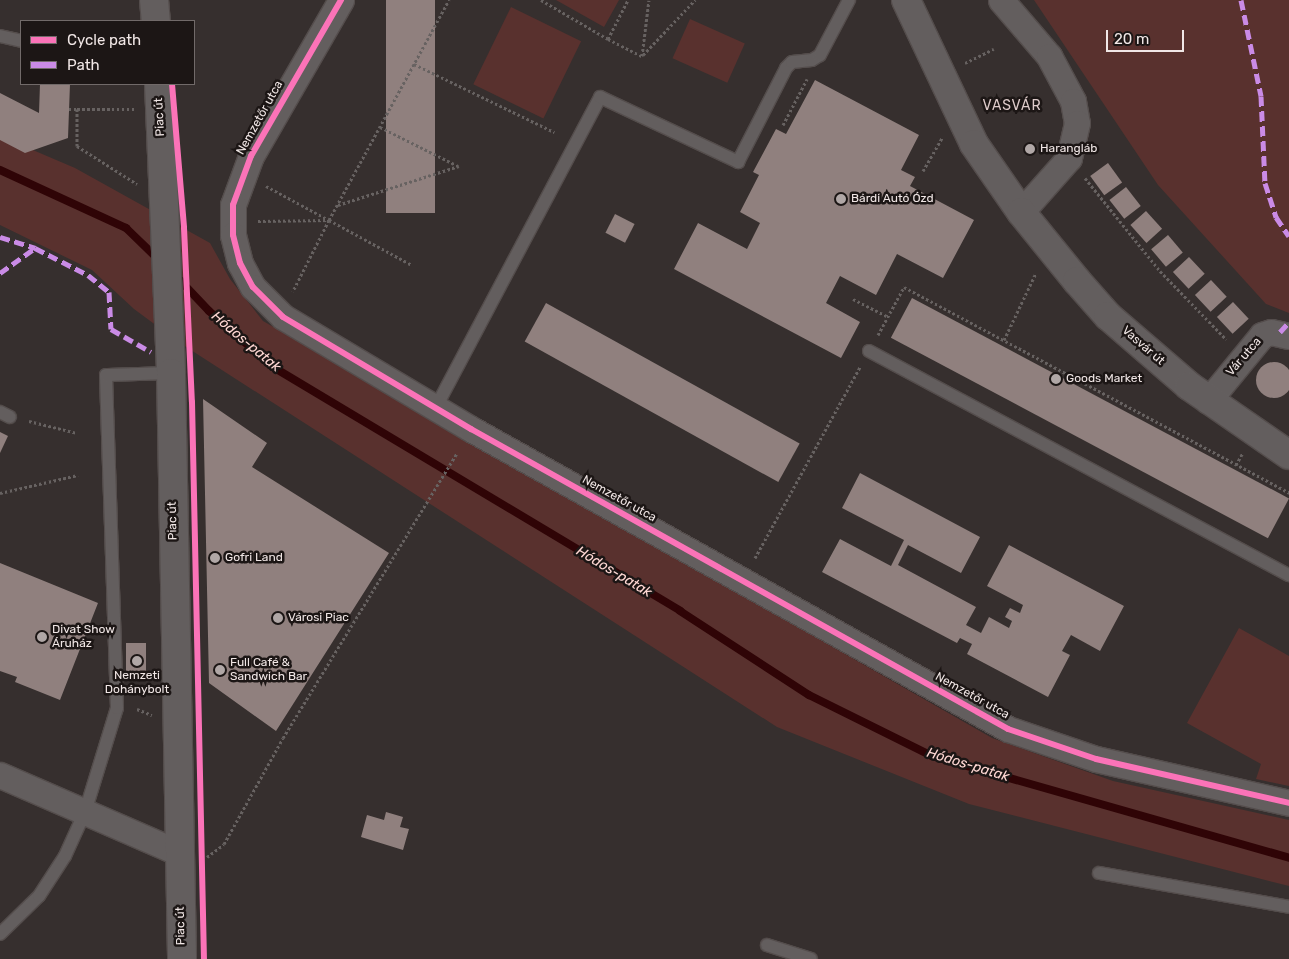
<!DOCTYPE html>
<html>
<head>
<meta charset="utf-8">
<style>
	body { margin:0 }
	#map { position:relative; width:1289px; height:959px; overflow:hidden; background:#362f2e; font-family:Rubik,sans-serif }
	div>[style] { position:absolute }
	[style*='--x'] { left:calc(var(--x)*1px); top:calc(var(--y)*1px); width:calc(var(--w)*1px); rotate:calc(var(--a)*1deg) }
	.green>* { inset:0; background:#59312e; transform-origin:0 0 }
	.stream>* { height:8px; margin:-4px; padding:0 4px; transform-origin:4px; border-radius:4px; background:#2f0406 }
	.building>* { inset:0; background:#90807e; transform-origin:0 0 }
	.round { border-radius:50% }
	.path>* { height:3px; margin-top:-1.5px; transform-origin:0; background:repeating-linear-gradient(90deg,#676261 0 2.5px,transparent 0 5px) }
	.roads { filter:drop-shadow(1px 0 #544d4c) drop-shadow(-1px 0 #544d4c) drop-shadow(0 1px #544d4c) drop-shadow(0 -1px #544d4c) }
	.lane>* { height:12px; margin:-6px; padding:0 6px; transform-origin:6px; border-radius:6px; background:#635e5e }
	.street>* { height:25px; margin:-12.5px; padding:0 12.5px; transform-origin:12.5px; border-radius:12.5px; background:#635e5e }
	.secondary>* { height:28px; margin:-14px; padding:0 14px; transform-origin:14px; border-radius:14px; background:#635e5e }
	.quiet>* { height:5px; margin-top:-2.5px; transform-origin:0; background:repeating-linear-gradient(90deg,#ca8be6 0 10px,transparent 0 15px) }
	.cycleway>* { height:6px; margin:-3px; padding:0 3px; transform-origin:3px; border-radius:3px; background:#fb73b8 }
	.dots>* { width:14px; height:14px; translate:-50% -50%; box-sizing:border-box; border:2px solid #1c1615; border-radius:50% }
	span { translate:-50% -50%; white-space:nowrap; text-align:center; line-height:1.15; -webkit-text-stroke:5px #1c1615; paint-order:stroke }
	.street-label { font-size:12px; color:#f1e7e6 }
	.poi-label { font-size:12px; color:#f1e7e6 }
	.left { translate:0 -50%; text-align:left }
	.neighbourhood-label { font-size:14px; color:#decbca; letter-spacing:1px }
	.water-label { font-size:14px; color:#ffd8d4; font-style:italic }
	.legend { position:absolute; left:20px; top:20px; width:175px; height:65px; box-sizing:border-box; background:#1c1615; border:1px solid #716a69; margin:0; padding:6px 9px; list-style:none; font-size:15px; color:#f1e7e6 }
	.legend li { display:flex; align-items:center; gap:10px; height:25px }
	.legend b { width:25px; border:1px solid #716a69 }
	.scale { position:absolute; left:1106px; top:30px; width:78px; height:22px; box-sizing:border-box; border:2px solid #f1e7e6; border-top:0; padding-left:6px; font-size:15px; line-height:18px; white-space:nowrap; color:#f1e7e6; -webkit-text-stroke:4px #1c1615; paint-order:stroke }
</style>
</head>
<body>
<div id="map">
	<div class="green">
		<i style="clip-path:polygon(556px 0,619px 0,604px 27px)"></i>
		<i style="clip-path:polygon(1034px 0,1289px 0,1289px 313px,1266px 304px,1158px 185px)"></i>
		<i style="left:511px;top:7px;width:78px;height:86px;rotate:26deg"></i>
		<i style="left:690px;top:19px;width:60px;height:43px;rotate:24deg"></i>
		<i style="clip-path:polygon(0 136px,75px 168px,210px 243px,230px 279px,263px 321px,992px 738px,1113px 781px,1289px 820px,1289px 886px,969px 804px,777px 727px,180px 343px,134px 309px,92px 270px,0 225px)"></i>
		<i style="clip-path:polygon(1239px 628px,1289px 656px,1289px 786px,1256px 779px,1261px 764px,1187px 723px)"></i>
	</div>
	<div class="stream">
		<i style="--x:0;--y:170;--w:139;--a:24.7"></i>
		<i style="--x:126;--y:228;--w:45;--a:44.1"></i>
		<i style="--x:174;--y:274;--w:51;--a:46.6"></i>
		<i style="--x:209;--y:311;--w:85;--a:41.2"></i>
		<i style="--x:273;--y:367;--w:475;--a:30.9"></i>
		<i style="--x:680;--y:611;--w:154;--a:33.1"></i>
		<i style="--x:809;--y:695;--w:137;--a:26.4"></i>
		<i style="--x:932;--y:756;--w:371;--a:15.9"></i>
	</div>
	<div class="building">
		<i style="left:386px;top:0;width:49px;height:213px"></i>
		<i style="clip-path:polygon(815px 80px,919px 135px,901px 170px,915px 177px,910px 186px,974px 220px,943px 278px,897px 254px,876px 295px,840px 276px,826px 303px,860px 322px,841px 358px,674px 269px,698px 223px,747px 249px,760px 223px,740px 212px,759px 175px,753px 172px,776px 129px,786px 134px)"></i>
		<i style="clip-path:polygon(40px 84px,70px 84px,68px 138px,25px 153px,0 140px,0 93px,39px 113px)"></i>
		<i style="left:1108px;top:163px;width:24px;height:22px;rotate:54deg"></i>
		<i style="left:1126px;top:187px;width:24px;height:21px;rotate:52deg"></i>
		<i style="left:1146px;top:211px;width:24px;height:21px;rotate:48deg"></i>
		<i style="left:615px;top:214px;width:22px;height:21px;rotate:27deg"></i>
		<i style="left:1168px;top:235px;width:23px;height:22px;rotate:50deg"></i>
		<i style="left:1189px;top:257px;width:23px;height:22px;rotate:47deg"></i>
		<i style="left:1211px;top:280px;width:23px;height:22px;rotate:47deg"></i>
		<i style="left:912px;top:298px;width:427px;height:45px;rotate:28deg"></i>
		<i style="left:1233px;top:302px;width:23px;height:22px;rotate:47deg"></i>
		<i style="left:546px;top:303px;width:290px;height:44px;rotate:29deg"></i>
		<i class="round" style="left:1256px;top:362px;width:36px;height:36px"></i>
		<i style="clip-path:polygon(203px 399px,267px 443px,252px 467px,389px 553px,276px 731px,209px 683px)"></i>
		<i style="clip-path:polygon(0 432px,8px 436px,0 453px)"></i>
		<i style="clip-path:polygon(860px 473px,980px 537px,961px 573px,908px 545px,898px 565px,976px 607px,966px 625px,981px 633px,989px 617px,1009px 628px,1012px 621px,1005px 617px,1010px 608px,1020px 613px,1023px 605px,987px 586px,1009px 545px,1124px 606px,1100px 651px,1071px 635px,1062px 651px,1070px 655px,1048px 697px,967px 654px,972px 644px,960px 638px,957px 643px,822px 572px,840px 539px,891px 566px,904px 540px,842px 508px)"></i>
		<i style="clip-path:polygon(0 563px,98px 603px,60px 700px,15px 682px,17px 677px,0 671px)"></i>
		<i style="left:126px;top:643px;width:20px;height:36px"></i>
		<i style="clip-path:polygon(386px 812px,403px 817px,400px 827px,409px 829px,403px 850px,361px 837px,367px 815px,384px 820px)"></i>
	</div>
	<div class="path">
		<i style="--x:541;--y:0;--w:78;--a:30.2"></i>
		<i style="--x:608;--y:39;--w:44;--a:-62.9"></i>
		<i style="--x:608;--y:39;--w:38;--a:27"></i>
		<i style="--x:642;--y:56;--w:56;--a:-82.9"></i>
		<i style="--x:643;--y:55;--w:76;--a:-46.6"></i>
		<i style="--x:965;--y:63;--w:32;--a:-26"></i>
		<i style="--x:414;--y:64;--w:156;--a:25.9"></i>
		<i style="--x:69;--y:109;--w:8;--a:0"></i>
		<i style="--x:77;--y:109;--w:37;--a:90"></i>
		<i style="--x:77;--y:146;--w:71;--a:32.3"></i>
		<i style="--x:77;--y:109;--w:57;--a:0"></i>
		<i style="--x:783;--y:125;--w:52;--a:-62.4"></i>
		<i style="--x:380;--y:127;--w:87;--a:26.6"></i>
		<i style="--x:923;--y:171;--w:38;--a:-60"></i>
		<i style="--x:1085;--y:178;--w:119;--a:51.1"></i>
		<i style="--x:1160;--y:271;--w:95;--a:45.9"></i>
		<i style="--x:266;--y:186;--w:72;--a:28.4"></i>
		<i style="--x:329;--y:220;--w:80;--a:116.9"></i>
		<i style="--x:338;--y:205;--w:127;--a:-17.9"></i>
		<i style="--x:329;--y:220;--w:94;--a:28.5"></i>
		<i style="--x:258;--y:221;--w:71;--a:-0.8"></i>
		<i style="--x:329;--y:220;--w:251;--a:-61.4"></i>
		<i style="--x:853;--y:299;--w:39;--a:27"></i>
		<i style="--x:878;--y:335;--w:55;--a:-61.6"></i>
		<i style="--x:904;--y:287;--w:437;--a:28.1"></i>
		<i style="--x:1004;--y:340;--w:74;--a:-64.5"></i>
		<i style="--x:29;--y:421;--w:49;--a:14"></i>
		<i style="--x:1236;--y:465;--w:13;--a:-61"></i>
		<i style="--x:0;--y:493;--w:80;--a:-13"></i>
		<i style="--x:755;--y:558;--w:218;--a:-61.2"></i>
		<i style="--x:137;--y:709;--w:16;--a:22"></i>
		<i style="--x:207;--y:857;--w:21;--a:-37"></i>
		<i style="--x:224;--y:844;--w:121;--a:-60.9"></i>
		<i style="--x:283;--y:738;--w:334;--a:-58.6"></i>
	</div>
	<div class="roads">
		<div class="lane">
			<i style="--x:0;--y:36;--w:22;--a:13"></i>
			<i style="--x:869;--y:351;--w:476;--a:28.1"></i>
			<i style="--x:435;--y:409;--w:353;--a:-62.1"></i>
			<i style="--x:600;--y:97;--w:153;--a:25.2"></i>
			<i style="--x:738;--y:162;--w:106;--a:-62.9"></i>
			<i style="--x:786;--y:68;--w:8;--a:-45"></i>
			<i style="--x:792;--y:62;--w:20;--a:-6"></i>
			<i style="--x:812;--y:60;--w:9;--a:-32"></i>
			<i style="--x:820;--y:55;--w:62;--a:-62.2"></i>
			<i style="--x:0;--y:412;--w:11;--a:27"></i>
			<i style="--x:1099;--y:873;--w:193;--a:10.1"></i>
			<i style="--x:0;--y:934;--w:54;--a:-44.3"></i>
			<i style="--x:39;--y:896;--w:48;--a:-57"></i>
			<i style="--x:65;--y:856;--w:48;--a:-65.6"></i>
			<i style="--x:85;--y:812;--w:109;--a:-72.9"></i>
			<i style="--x:117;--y:708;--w:333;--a:-91.9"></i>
			<i style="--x:106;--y:375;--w:65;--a:-1.8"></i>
			<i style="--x:767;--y:945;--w:46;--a:17.7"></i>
		</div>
		<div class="street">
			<i style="--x:341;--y:0;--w:180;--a:120"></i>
			<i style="--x:251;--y:156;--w:52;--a:110.2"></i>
			<i style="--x:233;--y:205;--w:30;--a:90"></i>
			<i style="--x:233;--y:235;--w:29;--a:76"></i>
			<i style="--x:240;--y:263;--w:27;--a:62"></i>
			<i style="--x:253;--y:287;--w:42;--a:45"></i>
			<i style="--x:283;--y:317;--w:219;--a:30.8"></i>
			<i style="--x:471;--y:429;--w:615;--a:29.19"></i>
			<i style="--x:1008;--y:729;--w:93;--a:18.8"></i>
			<i style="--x:1096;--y:759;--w:198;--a:12.8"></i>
			<i style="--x:1001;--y:0;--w:74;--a:49.4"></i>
			<i style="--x:1049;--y:56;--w:51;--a:61.9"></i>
			<i style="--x:1073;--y:101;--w:22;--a:80"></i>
			<i style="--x:1077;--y:123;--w:36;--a:103"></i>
			<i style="--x:1069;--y:158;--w:72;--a:131.6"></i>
			<i style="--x:1208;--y:401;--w:85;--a:-50.7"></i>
			<i style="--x:1262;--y:335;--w:9;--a:-18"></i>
			<i style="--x:1271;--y:332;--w:18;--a:13"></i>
			<i style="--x:0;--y:775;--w:195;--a:23.5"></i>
		</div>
		<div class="secondary">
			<i style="--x:154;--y:0;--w:21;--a:85"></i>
			<i style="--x:906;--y:0;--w:159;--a:64.7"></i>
			<i style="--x:974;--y:144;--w:83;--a:55.3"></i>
			<i style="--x:1021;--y:212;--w:89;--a:50.9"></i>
			<i style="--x:1077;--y:281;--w:47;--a:48.5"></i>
			<i style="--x:1108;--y:316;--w:107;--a:40.8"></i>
			<i style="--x:1189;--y:386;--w:121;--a:34.6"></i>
			<i style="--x:159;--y:84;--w:289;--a:87.6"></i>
			<i style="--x:171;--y:373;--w:586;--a:88.92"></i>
		</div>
	</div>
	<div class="quiet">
		<i style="--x:1241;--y:0;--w:98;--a:78.2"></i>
		<i style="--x:1261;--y:96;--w:87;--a:87.4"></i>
		<i style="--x:1265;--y:183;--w:36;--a:72"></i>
		<i style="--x:1276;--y:217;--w:23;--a:56"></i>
		<i style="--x:0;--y:237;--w:37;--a:17"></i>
		<i style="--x:35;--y:248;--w:59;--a:27"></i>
		<i style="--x:88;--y:275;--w:27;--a:39"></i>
		<i style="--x:109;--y:292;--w:37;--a:87"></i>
		<i style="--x:111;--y:329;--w:46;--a:29.9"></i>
		<i style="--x:0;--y:273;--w:43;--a:-35.5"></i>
		<i style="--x:1280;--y:332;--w:13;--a:-48"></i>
	</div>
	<div class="cycleway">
		<i style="--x:341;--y:0;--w:180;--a:120"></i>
		<i style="--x:251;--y:156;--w:52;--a:110.2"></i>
		<i style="--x:233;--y:205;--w:30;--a:90"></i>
		<i style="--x:233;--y:235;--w:29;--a:76"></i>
		<i style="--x:240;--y:263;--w:27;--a:62"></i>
		<i style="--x:253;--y:287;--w:42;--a:45"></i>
		<i style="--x:283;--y:317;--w:219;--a:30.8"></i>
		<i style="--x:471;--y:429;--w:615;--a:29.19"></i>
		<i style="--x:1008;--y:729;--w:93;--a:18.8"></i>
		<i style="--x:1096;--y:759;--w:198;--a:12.8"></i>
		<i style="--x:172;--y:84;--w:144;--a:85.2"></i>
		<i style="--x:184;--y:228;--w:174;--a:87.4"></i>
		<i style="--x:192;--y:402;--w:557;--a:88.77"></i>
	</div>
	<div class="dots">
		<i style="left:1030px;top:149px;background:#b0a7a6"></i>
		<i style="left:841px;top:199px;background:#b0a7a6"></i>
		<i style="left:1056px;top:379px;background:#b0a7a6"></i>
		<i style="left:215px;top:558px;background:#b0a7a6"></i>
		<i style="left:278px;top:618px;background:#b0a7a6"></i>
		<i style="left:42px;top:637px;background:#b0a7a6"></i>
		<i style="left:137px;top:661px;background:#b0a7a6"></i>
		<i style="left:220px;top:670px;background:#b0a7a6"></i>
	</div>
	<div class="street-label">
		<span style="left:160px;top:117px;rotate:-93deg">Piac út</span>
		<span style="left:260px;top:118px;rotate:-61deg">Nemzetőr utca</span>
		<span style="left:1143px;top:346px;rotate:41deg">Vasvár út</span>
		<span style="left:1244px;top:357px;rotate:-49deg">Vár utca</span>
		<span style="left:619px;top:499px;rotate:29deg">Nemzetőr utca</span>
		<span style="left:173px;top:521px;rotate:-91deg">Piac út</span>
		<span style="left:972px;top:696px;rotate:29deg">Nemzetőr utca</span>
		<span style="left:181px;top:926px;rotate:-91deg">Piac út</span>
	</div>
	<div class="poi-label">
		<span class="left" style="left:1040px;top:149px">Harangláb</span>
		<span class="left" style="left:851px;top:199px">Bárdi Autó Ózd</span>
		<span class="left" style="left:1066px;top:379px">Goods Market</span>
		<span class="left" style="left:225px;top:558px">Gofri Land</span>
		<span class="left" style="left:288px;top:618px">Városi Piac</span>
		<span class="left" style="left:52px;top:637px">Divat Show<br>Áruház</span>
		<span class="left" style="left:230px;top:670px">Full Café &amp;<br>Sandwich Bar</span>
		<span style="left:137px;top:683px">Nemzeti<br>Dohánybolt</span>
	</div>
	<div class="neighbourhood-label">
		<span style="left:1012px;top:106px">VASVÁR</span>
	</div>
	<div class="water-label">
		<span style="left:246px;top:342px;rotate:40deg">Hódos-patak</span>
		<span style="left:614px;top:572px;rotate:31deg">Hódos-patak</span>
		<span style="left:968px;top:765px;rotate:17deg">Hódos-patak</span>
	</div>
	<ul class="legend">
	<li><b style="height:6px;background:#fb73b8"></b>Cycle path</li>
	<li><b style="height:6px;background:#ca8be6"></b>Path</li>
	</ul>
	<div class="scale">20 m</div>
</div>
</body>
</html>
